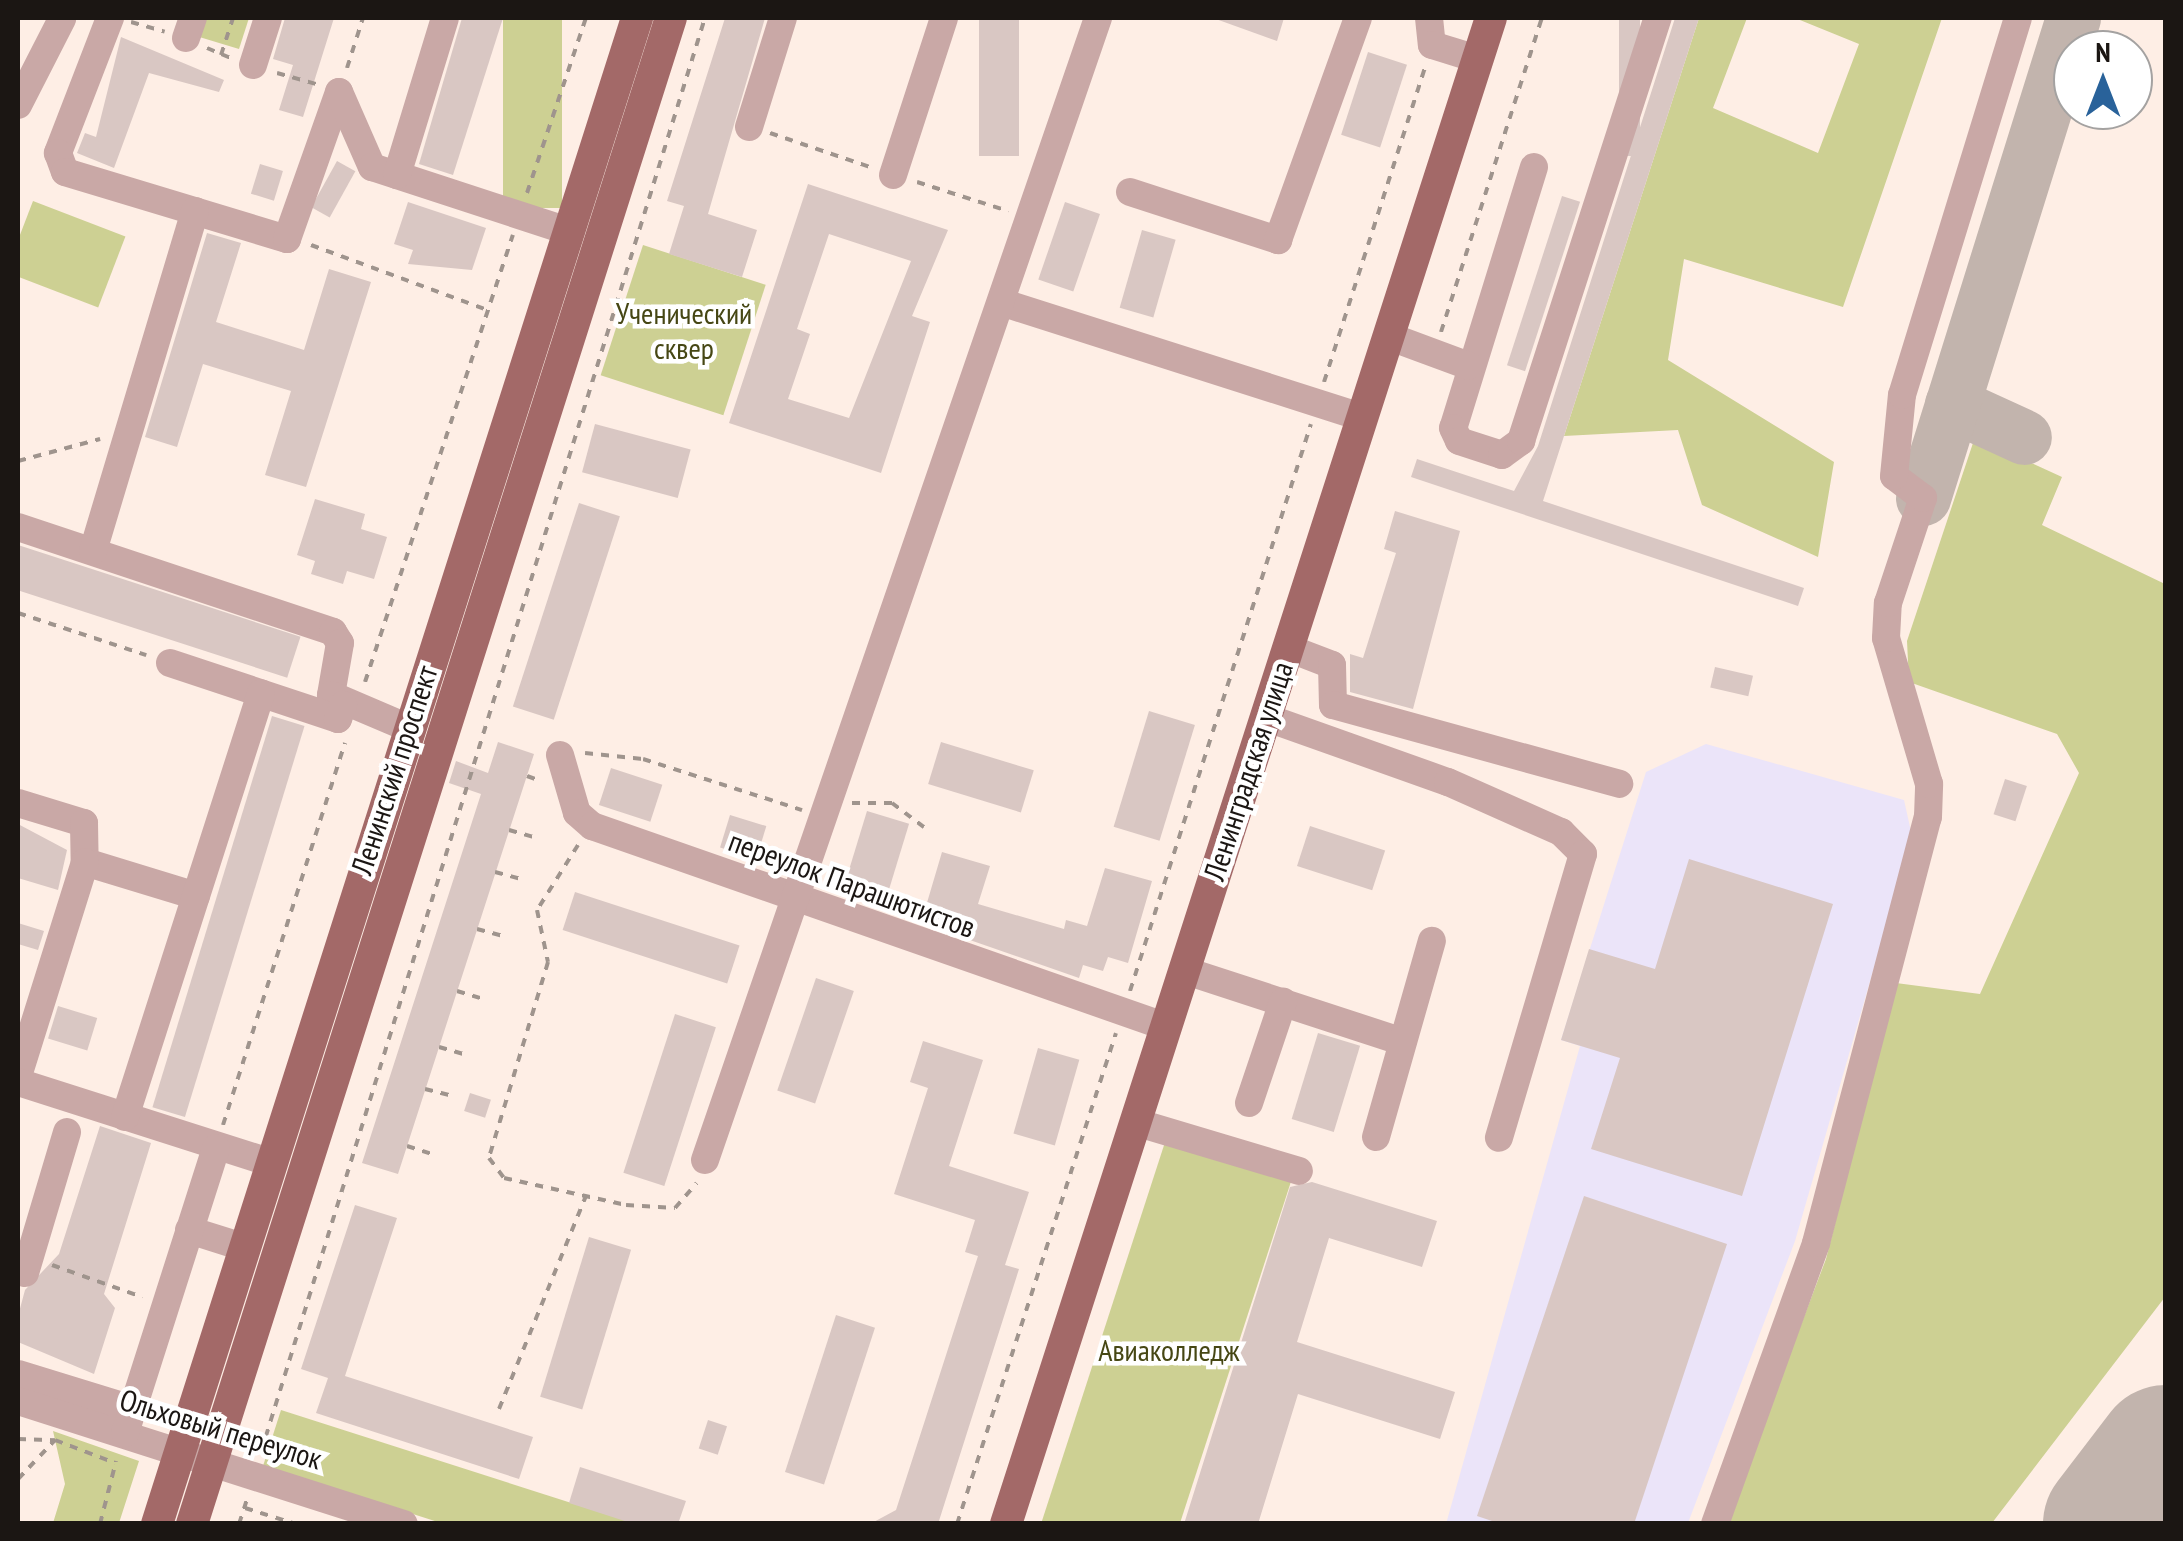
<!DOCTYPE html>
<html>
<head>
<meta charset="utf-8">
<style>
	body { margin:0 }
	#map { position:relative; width:2183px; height:1541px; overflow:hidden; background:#feeee5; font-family:"PT Sans Narrow",sans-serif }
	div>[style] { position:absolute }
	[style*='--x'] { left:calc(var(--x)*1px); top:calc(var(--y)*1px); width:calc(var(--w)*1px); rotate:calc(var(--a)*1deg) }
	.commercial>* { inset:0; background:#ebe4f9 }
	.green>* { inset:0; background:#cdd093; transform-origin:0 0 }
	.taxiway>* { height:55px; margin:-27.5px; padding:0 27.5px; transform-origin:27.5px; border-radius:27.5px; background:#c2b4ad }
	.runway>* { height:140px; margin:-70px; padding:0 70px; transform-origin:70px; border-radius:70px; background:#c2b4ad }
	.building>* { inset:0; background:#d9c7c3; transform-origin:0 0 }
	.path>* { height:4px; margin-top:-2px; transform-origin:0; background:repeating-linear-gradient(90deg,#9f948d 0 8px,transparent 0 16px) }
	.minor>* { height:28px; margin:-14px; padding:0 14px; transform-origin:14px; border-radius:14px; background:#c9a8a6 }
	.major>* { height:32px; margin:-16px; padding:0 16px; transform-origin:16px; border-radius:16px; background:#a36968 }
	span { translate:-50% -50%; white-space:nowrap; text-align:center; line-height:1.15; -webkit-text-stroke:9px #fff; paint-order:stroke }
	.park-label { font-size:30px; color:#464714 }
	.street-label { font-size:30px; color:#1b1613 }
	.frame { position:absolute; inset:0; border:20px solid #1b1613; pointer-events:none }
	.north { position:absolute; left:2053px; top:30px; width:100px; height:100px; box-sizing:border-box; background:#fff; border:2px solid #a4a2a1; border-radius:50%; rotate:0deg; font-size:28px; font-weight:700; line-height:40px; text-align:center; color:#1b1613 }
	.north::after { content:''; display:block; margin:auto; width:35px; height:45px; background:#29629a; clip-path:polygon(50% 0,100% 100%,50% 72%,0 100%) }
</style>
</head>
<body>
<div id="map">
	<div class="commercial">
		<i style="clip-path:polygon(1706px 744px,1904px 800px,1912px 836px,1795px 1241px,1688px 1523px,1446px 1524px,1580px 1046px,1561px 1040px,1646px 772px)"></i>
	</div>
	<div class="green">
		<i style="clip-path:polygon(202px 18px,249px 18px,239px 49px,196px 36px)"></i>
		<i style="left:503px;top:18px;width:59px;height:190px"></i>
		<i style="clip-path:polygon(1699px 18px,1747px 18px,1713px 108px,1818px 153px,1859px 44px,1795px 18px,1942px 18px,1843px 307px,1684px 259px,1668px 360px,1834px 462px,1818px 557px,1702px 505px,1678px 430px,1564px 436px)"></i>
		<i style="left:33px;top:201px;width:99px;height:76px;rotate:21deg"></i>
		<i style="left:643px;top:245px;width:129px;height:137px;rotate:18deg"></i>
		<i style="clip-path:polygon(1975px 437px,2062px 477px,2042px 525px,2165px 584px,2165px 1297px,1992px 1523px,1725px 1524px,1826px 1259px,1896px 983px,1980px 994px,2079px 773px,2057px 734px,1909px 682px,1907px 641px)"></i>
		<i style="left:1167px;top:1136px;width:132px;height:406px;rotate:18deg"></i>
		<i style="clip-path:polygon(281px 1410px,634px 1523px,441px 1523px,263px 1466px)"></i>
		<i style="clip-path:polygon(53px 1431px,139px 1461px,119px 1523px,53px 1523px,65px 1484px)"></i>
	</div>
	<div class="taxiway">
		<i style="--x:1952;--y:404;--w:79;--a:24.6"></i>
		<i style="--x:1923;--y:498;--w:503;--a:-72.65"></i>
		<i style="--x:2141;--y:1524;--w:31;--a:-37"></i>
	</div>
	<div class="runway">
		<i style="--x:2113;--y:1524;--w:87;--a:-52.5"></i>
	</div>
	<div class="building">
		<i style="clip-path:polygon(285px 18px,334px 18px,303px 117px,279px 110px,293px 65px,273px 59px)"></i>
		<i style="clip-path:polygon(462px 18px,503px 18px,453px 175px,419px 164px)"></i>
		<i style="clip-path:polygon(725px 18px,765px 18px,708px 214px,757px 230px,742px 277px,669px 254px,684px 206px,667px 201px)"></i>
		<i style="left:979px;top:18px;width:40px;height:138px"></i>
		<i style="clip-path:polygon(1213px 18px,1284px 18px,1277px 41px)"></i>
		<i style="left:1619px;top:18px;width:21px;height:138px"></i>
		<i style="clip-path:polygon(1675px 18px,1699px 18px,1543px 501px,1804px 588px,1798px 606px,1411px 477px,1417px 459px,1514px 491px,1538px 446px)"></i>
		<i style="clip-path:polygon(121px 37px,224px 80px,219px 92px,149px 73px,114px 168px,77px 153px,85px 133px,96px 137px)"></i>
		<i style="left:1368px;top:52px;width:41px;height:87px;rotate:18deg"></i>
		<i style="left:337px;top:161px;width:21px;height:53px;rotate:29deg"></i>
		<i style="left:260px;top:164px;width:24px;height:31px;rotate:17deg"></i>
		<i style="clip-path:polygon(evenodd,808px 184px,948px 230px,912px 316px,930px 322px,881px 473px,729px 423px,808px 184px,829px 234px,911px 261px,849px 418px,788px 399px,810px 334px,797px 329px,829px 234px)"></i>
		<i style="left:1562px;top:196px;width:19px;height:178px;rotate:18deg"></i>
		<i style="clip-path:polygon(408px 202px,486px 228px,472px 270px,408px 264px,413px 250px,394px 244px)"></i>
		<i style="left:1065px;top:202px;width:37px;height:82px;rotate:19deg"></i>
		<i style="left:1142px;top:230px;width:35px;height:81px;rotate:16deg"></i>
		<i style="clip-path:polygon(207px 233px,241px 243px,216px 322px,304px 350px,329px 269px,371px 282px,306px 487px,265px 475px,291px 391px,203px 364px,177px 447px,145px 437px)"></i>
		<i style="left:595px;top:424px;width:99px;height:50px;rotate:15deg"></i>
		<i style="clip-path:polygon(315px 499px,365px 514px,361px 529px,387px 537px,374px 579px,347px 571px,343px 584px,311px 574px,315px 561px,297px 555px)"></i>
		<i style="left:579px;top:503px;width:43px;height:214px;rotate:18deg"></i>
		<i style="clip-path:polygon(1395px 511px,1460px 531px,1413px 709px,1350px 692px,1350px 654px,1363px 658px,1396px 553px,1384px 549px)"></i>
		<i style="left:18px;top:545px;width:297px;height:43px;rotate:18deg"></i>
		<i style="left:1715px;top:667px;width:39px;height:21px;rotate:13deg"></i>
		<i style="left:1149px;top:711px;width:48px;height:121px;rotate:17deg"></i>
		<i style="left:272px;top:716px;width:34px;height:409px;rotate:17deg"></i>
		<i style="clip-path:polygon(498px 742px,534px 754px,398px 1174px,362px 1163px,481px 794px,449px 783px,456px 761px,488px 773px)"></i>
		<i style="left:941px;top:742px;width:97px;height:44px;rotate:17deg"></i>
		<i style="left:611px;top:768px;width:54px;height:39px;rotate:18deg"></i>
		<i style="left:2005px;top:779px;width:23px;height:37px;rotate:18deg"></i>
		<i style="left:867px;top:811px;width:44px;height:88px;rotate:17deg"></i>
		<i style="left:730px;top:815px;width:38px;height:34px;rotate:17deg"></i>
		<i style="clip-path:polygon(18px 824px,67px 850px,58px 890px,18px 878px)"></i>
		<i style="left:1310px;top:826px;width:79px;height:42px;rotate:18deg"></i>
		<i style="clip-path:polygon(942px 852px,990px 866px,978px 904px,1064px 929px,1066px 920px,1087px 926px,1105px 868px,1152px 881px,1128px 963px,1108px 957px,1103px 971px,1083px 965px,1079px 978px,921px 923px)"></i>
		<i style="clip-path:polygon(1689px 859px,1833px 904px,1742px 1196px,1591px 1149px,1620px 1058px,1561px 1040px,1589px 949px,1655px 969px)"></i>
		<i style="left:575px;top:892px;width:173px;height:40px;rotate:18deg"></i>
		<i style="clip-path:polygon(18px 923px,44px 931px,38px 950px,18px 944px)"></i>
		<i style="left:816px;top:978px;width:40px;height:119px;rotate:19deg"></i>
		<i style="left:58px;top:1006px;width:41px;height:34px;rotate:17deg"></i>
		<i style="left:675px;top:1014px;width:43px;height:167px;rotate:18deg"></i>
		<i style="left:1318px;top:1033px;width:44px;height:90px;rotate:17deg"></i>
		<i style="clip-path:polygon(923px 1041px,983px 1060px,949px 1166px,1029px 1192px,1005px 1265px,1019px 1269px,938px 1524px,870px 1524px,896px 1510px,978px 1256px,965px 1252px,975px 1220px,894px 1194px,928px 1088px,910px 1082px)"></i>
		<i style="left:1038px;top:1048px;width:43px;height:89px;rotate:16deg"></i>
		<i style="left:470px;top:1093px;width:22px;height:19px;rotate:18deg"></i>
		<i style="clip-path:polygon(100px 1126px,151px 1143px,104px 1294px,115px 1308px,94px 1374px,18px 1342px,18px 1316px,25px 1290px,59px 1254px)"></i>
		<i style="clip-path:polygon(1312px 1182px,1437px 1221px,1422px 1267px,1329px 1238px,1297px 1342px,1455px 1392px,1440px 1439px,1298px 1394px,1258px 1524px,1184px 1524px,1290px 1187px)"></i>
		<i style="clip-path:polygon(1584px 1196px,1727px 1244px,1634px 1524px,1501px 1524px,1477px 1516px)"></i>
		<i style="clip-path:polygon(355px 1205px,397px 1218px,345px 1376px,533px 1437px,519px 1479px,316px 1413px,328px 1378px,301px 1369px)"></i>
		<i style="left:589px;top:1237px;width:44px;height:167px;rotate:17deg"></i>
		<i style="left:836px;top:1315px;width:41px;height:165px;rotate:18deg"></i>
		<i style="left:708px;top:1420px;width:20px;height:30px;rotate:18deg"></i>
		<i style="clip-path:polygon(580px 1467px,686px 1501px,678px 1524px,634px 1524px,569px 1503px)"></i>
	</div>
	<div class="path">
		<i style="--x:131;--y:22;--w:35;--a:16"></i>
		<i style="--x:207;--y:48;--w:25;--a:23"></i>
		<i style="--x:221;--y:55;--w:39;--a:-72"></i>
		<i style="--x:347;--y:68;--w:52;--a:-72.3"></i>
		<i style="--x:277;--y:73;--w:41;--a:15.8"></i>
		<i style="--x:770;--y:133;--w:106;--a:18.8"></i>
		<i style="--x:917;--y:182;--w:96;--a:17.7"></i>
		<i style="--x:527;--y:193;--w:185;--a:-71.4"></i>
		<i style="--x:311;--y:245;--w:189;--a:20.2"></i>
		<i style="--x:1441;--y:332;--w:330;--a:-72.2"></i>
		<i style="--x:1324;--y:382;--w:331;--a:-72.2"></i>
		<i style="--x:18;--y:461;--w:85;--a:-15"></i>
		<i style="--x:18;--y:613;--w:135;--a:18.2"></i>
		<i style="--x:365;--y:682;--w:471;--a:-71.7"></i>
		<i style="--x:585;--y:753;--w:58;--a:5.9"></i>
		<i style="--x:643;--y:759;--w:167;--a:17.8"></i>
		<i style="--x:527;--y:776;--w:15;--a:20"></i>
		<i style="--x:852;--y:803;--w:40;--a:0"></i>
		<i style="--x:892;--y:803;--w:40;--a:37"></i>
		<i style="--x:509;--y:830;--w:26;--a:16"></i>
		<i style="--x:578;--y:845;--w:77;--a:122.2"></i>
		<i style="--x:537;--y:910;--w:53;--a:78.1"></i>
		<i style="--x:548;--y:962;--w:205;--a:106.8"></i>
		<i style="--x:489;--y:1158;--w:25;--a:53"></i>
		<i style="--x:504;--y:1178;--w:125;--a:12.5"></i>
		<i style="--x:626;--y:1205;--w:49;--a:3.5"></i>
		<i style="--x:675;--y:1208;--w:33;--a:-49"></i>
		<i style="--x:495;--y:872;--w:27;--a:15"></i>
		<i style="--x:477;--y:929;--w:28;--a:15"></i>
		<i style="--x:457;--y:991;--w:28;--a:17"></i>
		<i style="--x:1130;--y:991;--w:595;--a:-72.3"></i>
		<i style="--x:439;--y:1047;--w:29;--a:16"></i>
		<i style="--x:425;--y:1089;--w:30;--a:14"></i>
		<i style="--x:223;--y:1125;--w:401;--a:-72.3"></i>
		<i style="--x:407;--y:1146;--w:29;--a:18"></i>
		<i style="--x:52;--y:1265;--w:96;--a:19.6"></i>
		<i style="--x:499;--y:1409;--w:230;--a:-67.8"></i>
		<i style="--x:18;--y:1439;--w:37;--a:2"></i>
		<i style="--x:55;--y:1440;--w:64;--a:21"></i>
		<i style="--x:261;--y:1452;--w:1501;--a:-72.8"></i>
		<i style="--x:18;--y:1479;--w:54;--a:-46.5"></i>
		<i style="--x:245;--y:1508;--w:53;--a:17.4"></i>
		<i style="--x:100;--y:1524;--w:65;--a:-75.7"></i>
		<i style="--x:239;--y:1524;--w:25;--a:-72"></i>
		<i style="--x:957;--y:1524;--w:516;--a:-72.06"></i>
	</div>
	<div class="minor">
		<i style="--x:110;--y:18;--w:145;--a:111.1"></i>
		<i style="--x:58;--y:153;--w:20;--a:70"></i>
		<i style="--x:65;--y:172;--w:232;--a:16.8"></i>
		<i style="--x:287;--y:239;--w:156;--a:-70.5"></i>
		<i style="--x:1429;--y:18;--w:27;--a:84"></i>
		<i style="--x:1432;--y:45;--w:47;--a:17.3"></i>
		<i style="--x:186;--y:38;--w:21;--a:-71"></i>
		<i style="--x:253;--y:65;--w:49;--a:-72.3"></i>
		<i style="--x:339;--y:92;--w:82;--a:66.3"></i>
		<i style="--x:372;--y:167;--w:209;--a:18.1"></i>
		<i style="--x:18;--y:105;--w:97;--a:-62.9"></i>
		<i style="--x:749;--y:127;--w:114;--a:-72.7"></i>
		<i style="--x:1534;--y:167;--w:273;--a:107.2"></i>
		<i style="--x:1453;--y:428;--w:14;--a:65"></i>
		<i style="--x:1459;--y:441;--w:45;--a:18"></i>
		<i style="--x:1502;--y:455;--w:24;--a:-36"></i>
		<i style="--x:1521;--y:441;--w:445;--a:-72.1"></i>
		<i style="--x:397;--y:175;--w:164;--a:-73"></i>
		<i style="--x:893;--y:175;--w:165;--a:-72"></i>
		<i style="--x:1130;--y:192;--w:156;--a:18"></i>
		<i style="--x:1278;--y:240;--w:236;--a:-70.2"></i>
		<i style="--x:1004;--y:303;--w:376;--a:17.7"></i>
		<i style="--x:1388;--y:336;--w:86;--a:20.3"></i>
		<i style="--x:18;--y:527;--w:332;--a:18.4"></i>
		<i style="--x:333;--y:632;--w:13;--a:58"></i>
		<i style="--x:340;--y:643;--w:53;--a:99.8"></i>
		<i style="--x:331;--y:695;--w:82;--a:23.1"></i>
		<i style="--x:93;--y:551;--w:355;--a:-73.3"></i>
		<i style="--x:1288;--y:648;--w:47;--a:21.1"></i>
		<i style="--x:1332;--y:665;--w:40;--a:88.6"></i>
		<i style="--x:1333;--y:705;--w:297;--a:15.4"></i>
		<i style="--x:170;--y:663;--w:177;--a:18.4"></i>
		<i style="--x:338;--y:719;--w:15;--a:-70"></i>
		<i style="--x:1265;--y:717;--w:194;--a:19.6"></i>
		<i style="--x:1448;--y:782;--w:124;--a:23.9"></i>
		<i style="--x:1561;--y:832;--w:31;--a:45"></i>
		<i style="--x:1583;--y:854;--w:296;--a:106.5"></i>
		<i style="--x:560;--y:755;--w:60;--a:73.7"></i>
		<i style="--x:577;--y:813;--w:20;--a:41"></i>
		<i style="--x:592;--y:826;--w:609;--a:19.27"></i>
		<i style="--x:18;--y:803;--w:69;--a:16.9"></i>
		<i style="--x:84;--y:823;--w:39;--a:89"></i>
		<i style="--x:85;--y:862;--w:116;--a:17"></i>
		<i style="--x:1183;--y:970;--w:231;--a:18.1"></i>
		<i style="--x:18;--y:1076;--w:224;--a:-72.6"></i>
		<i style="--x:18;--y:1082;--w:263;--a:17.7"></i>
		<i style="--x:1249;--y:1103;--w:107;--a:-71.4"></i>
		<i style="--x:125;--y:1117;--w:445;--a:-72.2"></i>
		<i style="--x:1135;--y:1122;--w:171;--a:16.6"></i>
		<i style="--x:1376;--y:1137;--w:204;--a:-74.1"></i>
		<i style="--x:705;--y:1160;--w:1208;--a:-71.01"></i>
		<i style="--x:189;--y:1230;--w:57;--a:17.5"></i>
		<i style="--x:25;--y:1273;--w:147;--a:-73.4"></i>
		<i style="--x:18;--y:1374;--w:119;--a:17.1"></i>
		<i style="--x:18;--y:1401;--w:405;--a:17.7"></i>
		<i style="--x:125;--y:1433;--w:299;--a:-72.3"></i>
		<i style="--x:1715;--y:1524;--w:299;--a:-70.2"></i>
		<i style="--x:1816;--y:1243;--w:440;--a:-75.3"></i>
		<i style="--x:1928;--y:817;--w:33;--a:-88"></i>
		<i style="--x:1929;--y:784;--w:152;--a:-106.4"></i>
		<i style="--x:1886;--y:638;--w:35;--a:-87"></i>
		<i style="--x:1888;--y:603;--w:111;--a:-71.6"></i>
		<i style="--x:1923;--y:498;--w:36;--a:-143"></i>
		<i style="--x:1894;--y:476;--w:81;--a:-84.4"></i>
		<i style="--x:1902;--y:395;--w:394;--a:-72.9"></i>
	</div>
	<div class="major">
		<i style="--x:157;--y:1524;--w:1581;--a:-72.32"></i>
		<i style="--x:192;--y:1524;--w:1580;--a:-72.36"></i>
		<i style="--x:1006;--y:1524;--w:1582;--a:-72.15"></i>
	</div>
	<div class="park-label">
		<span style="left:684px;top:330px">Ученический<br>сквер</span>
		<span style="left:1169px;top:1350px">Авиаколледж</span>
	</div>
	<div class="street-label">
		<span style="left:394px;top:770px;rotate:-72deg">Ленинский проспект</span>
		<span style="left:1248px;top:771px;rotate:-72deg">Ленинградская улица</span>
		<span style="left:852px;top:884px;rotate:20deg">переулок Парашютистов</span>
		<span style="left:221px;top:1429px;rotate:17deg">Ольховый переулок</span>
	</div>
	<div class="frame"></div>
	<div class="north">N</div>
</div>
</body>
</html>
